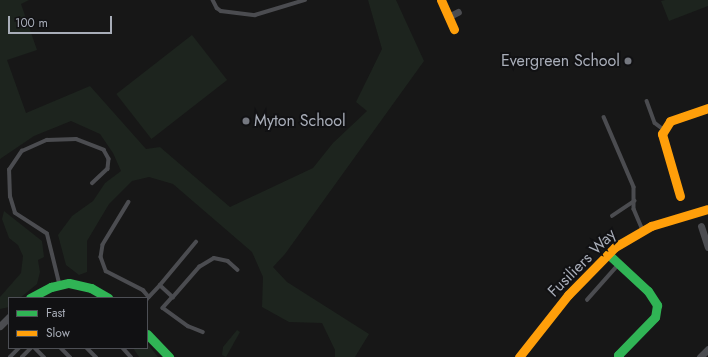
<!DOCTYPE html>
<html>
<head>
<meta charset="utf-8">
<style>
	body { margin:0 }
	#map { position:relative; width:708px; height:357px; overflow:hidden; background:#171717; font-family:Jost,sans-serif }
	div>[style] { position:absolute }
	[style*='--x'] { left:calc(var(--x)*1px); top:calc(var(--y)*1px); width:calc(var(--w)*1px); rotate:calc(var(--a)*1deg) }
	.green>* { inset:0; background:#1d241e; transform-origin:0 0 }
	.lane>* { height:3.5px; margin:-1.75px; padding:0 1.75px; transform-origin:1.75px; border-radius:1.75px; background:#4b4c50 }
	.street>* { height:7px; margin:-3.5px; padding:0 3.5px; transform-origin:3.5px; border-radius:3.5px; background:#4b4c50 }
	.fast>* { height:9px; margin:-4.5px; padding:0 4.5px; transform-origin:4.5px; border-radius:4.5px; background:#30b455 }
	.slow>* { height:9px; margin:-4.5px; padding:0 4.5px; transform-origin:4.5px; border-radius:4.5px; background:#ff9f0a }
	.dots>* { width:11px; height:11px; translate:-50% -50%; box-sizing:border-box; border:2px solid #111113; border-radius:50% }
	span { translate:-50% -50%; white-space:nowrap; text-align:center; line-height:1.15; -webkit-text-stroke:4px #111113; paint-order:stroke }
	.poi-label { font-size:16px; color:#a8adb8 }
	.right { translate:-100% -50%; text-align:right }
	.left { translate:0 -50%; text-align:left }
	.street-label { font-size:16px; color:#a8adb8 }
	.legend { position:absolute; left:8px; top:297px; width:140px; height:52px; box-sizing:border-box; background:#111113; border:1px solid #4d4f55; margin:0; padding:5px 7px; list-style:none; font-size:12px; color:#a8adb8 }
	.legend li { display:flex; align-items:center; gap:8px; height:20px }
	.legend b { width:20px; border:1px solid #4d4f55 }
	.scale { position:absolute; left:8px; top:16px; width:104px; height:18px; box-sizing:border-box; border:2px solid #a8adb8; border-top:0; padding-left:5px; font-size:12px; line-height:14px; white-space:nowrap; color:#a8adb8; -webkit-text-stroke:3px #111113; paint-order:stroke }
</style>
</head>
<body>
<div id="map">
	<div class="green">
		<i style="clip-path:polygon(0 0,29px 0,21px 4px,37px 50px,7px 60px,26px 113px,90px 86px,146px 149px,160px 147px,230px 207px,313px 168px,333px 143px,367px 111px,356px 102px,382px 49px,368px 0,396px 0,424px 61px,285px 254px,273px 267px,287px 282px,369px 334px,355px 357px,335px 357px,335px 350px,322px 323px,289px 322px,262px 307px,263px 277px,252px 252px,173px 184px,149px 177px,132px 181px,109px 204px,87px 241px,87px 272px,79px 275px,66px 265px,58px 235px,72px 216px,93px 201px,105px 183px,121px 171px,113px 153px,100px 134px,71px 121px,34px 136px,0 159px)"></i>
		<i style="clip-path:polygon(665px 0,708px 0,708px 6px,669px 21px,661px 1px)"></i>
		<i style="left:192px;top:35px;width:57px;height:96px;rotate:52deg"></i>
		<i style="clip-path:polygon(4px 211px,42px 241px,44px 257px,38px 260px,40px 272px,37px 284px,20px 298px,9px 298px,9px 307px,0 309px,0 297px,21px 273px,23px 256px,18px 245px,9px 238px,2px 219px)"></i>
		<i style="clip-path:polygon(237px 330px,240px 332px,226px 357px,222px 355px,223px 347px)"></i>
		<i style="clip-path:polygon(147px 343px,158px 357px,139px 357px,133px 348px,147px 348px)"></i>
	</div>
	<div class="lane">
		<i style="--x:213;--y:0;--w:9;--a:63"></i>
		<i style="--x:217;--y:8;--w:5;--a:37"></i>
		<i style="--x:221;--y:11;--w:34;--a:7"></i>
		<i style="--x:255;--y:15;--w:52;--a:-16.7"></i>
		<i style="--x:647;--y:101;--w:23;--a:70"></i>
		<i style="--x:655;--y:123;--w:10;--a:37"></i>
		<i style="--x:604;--y:117;--w:76;--a:66.8"></i>
		<i style="--x:634;--y:187;--w:22;--a:90"></i>
		<i style="--x:634;--y:209;--w:23;--a:67"></i>
		<i style="--x:129;--y:202;--w:50;--a:121.2"></i>
		<i style="--x:103;--y:245;--w:12;--a:99"></i>
		<i style="--x:101;--y:257;--w:15;--a:70"></i>
		<i style="--x:106;--y:271;--w:42;--a:27.2"></i>
		<i style="--x:143;--y:290;--w:9;--a:49"></i>
		<i style="--x:149;--y:297;--w:4;--a:124"></i>
		<i style="--x:612;--y:216;--w:27;--a:-34"></i>
		<i style="--x:59;--y:283;--w:50;--a:-103.8"></i>
		<i style="--x:47;--y:234;--w:38;--a:-147"></i>
		<i style="--x:15;--y:213;--w:17;--a:-107"></i>
		<i style="--x:10;--y:197;--w:27;--a:-92"></i>
		<i style="--x:9;--y:170;--w:23;--a:-56"></i>
		<i style="--x:22;--y:151;--w:27;--a:-24"></i>
		<i style="--x:47;--y:140;--w:29;--a:-2"></i>
		<i style="--x:76;--y:139;--w:30;--a:21"></i>
		<i style="--x:104;--y:150;--w:10;--a:61"></i>
		<i style="--x:109;--y:159;--w:10;--a:96"></i>
		<i style="--x:108;--y:169;--w:21;--a:137"></i>
		<i style="--x:160;--y:285;--w:56;--a:-50.1"></i>
		<i style="--x:149;--y:297;--w:16;--a:-47"></i>
		<i style="--x:160;--y:285;--w:18;--a:43"></i>
		<i style="--x:173;--y:297;--w:40;--a:-49"></i>
		<i style="--x:199;--y:267;--w:17;--a:-31"></i>
		<i style="--x:214;--y:258;--w:14;--a:12"></i>
		<i style="--x:228;--y:261;--w:13;--a:42"></i>
		<i style="--x:173;--y:297;--w:15;--a:132"></i>
		<i style="--x:163;--y:308;--w:31;--a:36"></i>
		<i style="--x:188;--y:326;--w:16;--a:22"></i>
		<i style="--x:587;--y:300;--w:47;--a:-48.5"></i>
		<i style="--x:35;--y:348;--w:13;--a:45"></i>
		<i style="--x:61;--y:348;--w:13;--a:45"></i>
		<i style="--x:87;--y:348;--w:13;--a:45"></i>
		<i style="--x:123;--y:348;--w:12;--a:48"></i>
		<i style="--x:10;--y:357;--w:13;--a:-45"></i>
		<i style="--x:22;--y:357;--w:13;--a:-45"></i>
	</div>
	<div class="street">
		<i style="--x:448;--y:17;--w:11;--a:-27"></i>
		<i style="--x:701;--y:226;--w:22;--a:72"></i>
		<i style="--x:0;--y:326;--w:13;--a:-45"></i>
		<i style="--x:700;--y:357;--w:11;--a:-45"></i>
	</div>
	<div class="fast">
		<i style="--x:608;--y:254;--w:54;--a:42.8"></i>
		<i style="--x:648;--y:291;--w:17;--a:57"></i>
		<i style="--x:657;--y:305;--w:12;--a:99"></i>
		<i style="--x:655;--y:317;--w:53;--a:134.2"></i>
		<i style="--x:618;--y:355;--w:2;--a:63"></i>
		<i style="--x:30;--y:298;--w:24;--a:-28"></i>
		<i style="--x:51;--y:287;--w:18;--a:-13"></i>
		<i style="--x:69;--y:283;--w:23;--a:13"></i>
		<i style="--x:91;--y:288;--w:20;--a:30"></i>
		<i style="--x:147;--y:334;--w:32;--a:46"></i>
	</div>
	<div class="slow">
		<i style="--x:441;--y:0;--w:32;--a:66"></i>
		<i style="--x:680;--y:196;--w:65;--a:-106.2"></i>
		<i style="--x:662;--y:134;--w:15;--a:-58"></i>
		<i style="--x:670;--y:121;--w:40;--a:-18.9"></i>
		<i style="--x:519;--y:357;--w:79;--a:-51.7"></i>
		<i style="--x:568;--y:295;--w:67;--a:-45.6"></i>
		<i style="--x:615;--y:247;--w:42;--a:-30.3"></i>
		<i style="--x:651;--y:226;--w:59;--a:-16.6"></i>
	</div>
	<div class="dots">
		<i style="left:628px;top:61px;background:#757880"></i>
		<i style="left:246px;top:121px;background:#757880"></i>
	</div>
	<div class="poi-label">
		<span class="right" style="left:620px;top:61px">Evergreen School</span>
		<span class="left" style="left:254px;top:121px">Myton School</span>
	</div>
	<div class="street-label">
		<span style="left:582px;top:263px;rotate:-45deg">Fusiliers Way</span>
	</div>
	<ul class="legend">
	<li><b style="height:5px;background:#30b455"></b>Fast</li>
	<li><b style="height:5px;background:#ff9f0a"></b>Slow</li>
	</ul>
	<div class="scale">100 m</div>
</div>
</body>
</html>
